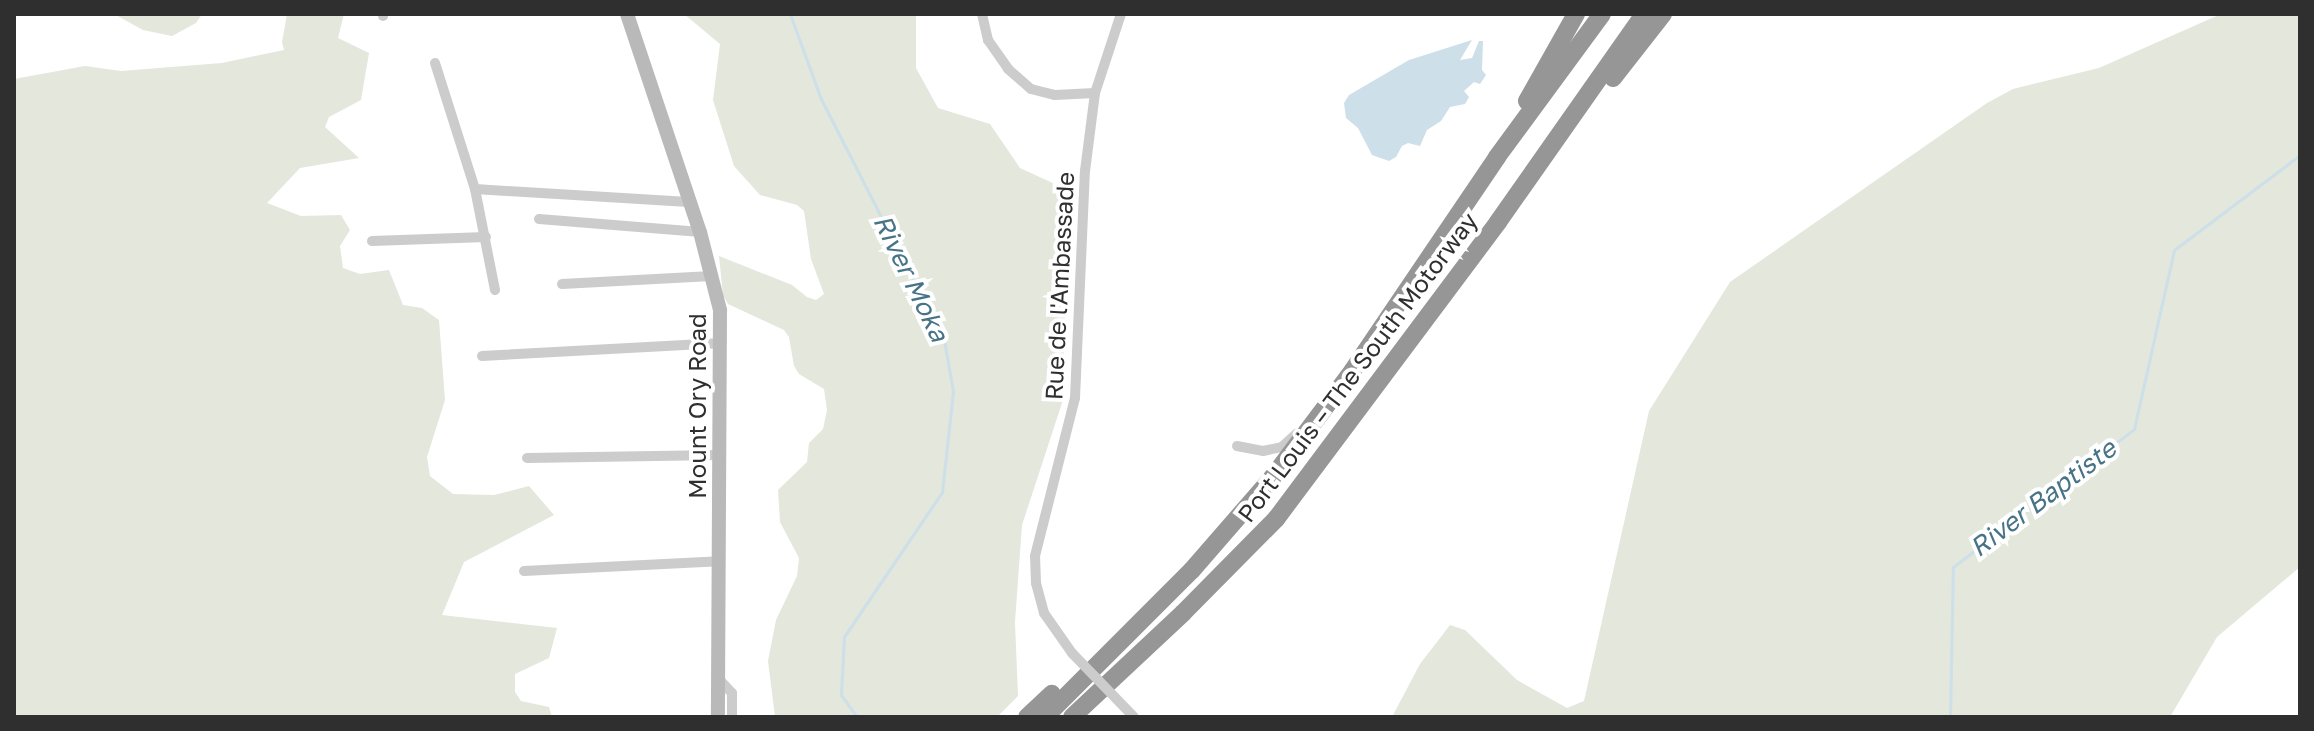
<!DOCTYPE html>
<html>
<head>
<meta charset="utf-8">
<style>
	body { margin:0 }
	#map { position:relative; width:2314px; height:731px; overflow:hidden; background:#fff; font-family:"Golos Text",sans-serif }
	div>[style] { position:absolute }
	[style*='--x'] { left:calc(var(--x)*1px); top:calc(var(--y)*1px); width:calc(var(--w)*1px); rotate:calc(var(--a)*1deg) }
	.green>* { inset:0; background:#e3e7dc }
	.water>* { inset:0; background:#cddfe8 }
	.stream>* { height:3px; margin:-1.5px; padding:0 1.5px; transform-origin:1.5px; border-radius:1.5px; background:#cddfe8 }
	.street>* { height:10px; margin:-5px; padding:0 5px; transform-origin:5px; border-radius:5px; background:#ccc }
	.secondary>* { height:14px; margin:-7px; padding:0 7px; transform-origin:7px; border-radius:7px; background:#b9b9b9 }
	.highway>* { height:18px; margin:-9px; padding:0 9px; transform-origin:9px; border-radius:9px; background:#969696 }
	.street-bridge>* { height:10px; margin:-5px; padding:0 5px; transform-origin:5px; border-radius:5px; background:#ccc }
	span { translate:-50% -50%; white-space:nowrap; text-align:center; line-height:1.15; -webkit-text-stroke:8px #fff; paint-order:stroke }
	.street-label { font-size:24px; color:#2f2f2f }
	.water-label { font-size:26px; color:#477387; font-style:italic }
	.frame { position:absolute; inset:0; border:16px solid #2f2f2f; pointer-events:none }
</style>
</head>
<body>
<div id="map">
	<div class="green">
		<i style="clip-path:polygon(114px 14px,202px 14px,196px 23px,172px 36px,143px 30px)"></i>
		<i style="clip-path:polygon(287px 14px,344px 14px,338px 38px,369px 53px,361px 100px,329px 117px,325px 127px,359px 158px,300px 168px,267px 203px,301px 216px,341px 215px,350px 230px,340px 246px,343px 268px,360px 274px,389px 270px,403px 305px,422px 308px,439px 320px,445px 400px,427px 457px,430px 476px,453px 494px,494px 495px,529px 486px,554px 515px,464px 562px,442px 615px,557px 628px,549px 658px,515px 674px,515px 692px,521px 701px,549px 707px,552px 717px,14px 717px,14px 79px,85px 66px,121px 71px,222px 63px,284px 50px,282px 42px)"></i>
		<i style="clip-path:polygon(684px 14px,916px 14px,916px 68px,938px 108px,990px 124px,1020px 168px,1057px 185px,1068px 213px,1062px 403px,1022px 525px,1015px 622px,1018px 696px,997px 717px,775px 717px,768px 661px,776px 620px,797px 576px,799px 558px,780px 522px,778px 490px,807px 462px,809px 443px,823px 429px,827px 410px,824px 389px,799px 374px,794px 366px,789px 337px,784px 330px,728px 304px,723px 295px,719px 256px,792px 285px,807px 297px,816px 300px,824px 294px,811px 259px,804px 211px,797px 205px,760px 195px,734px 166px,713px 100px,720px 44px)"></i>
		<i style="clip-path:polygon(2221px 14px,2300px 14px,2300px 567px,2217px 637px,2170px 717px,1392px 717px,1420px 664px,1450px 625px,1465px 630px,1517px 680px,1567px 708px,1584px 701px,1649px 411px,1730px 282px,1987px 103px,2013px 89px,2099px 68px)"></i>
	</div>
	<div class="water">
		<i style="clip-path:polygon(1472px 40px,1460px 60px,1472px 58px,1479px 41px,1483px 41px,1482px 70px,1486px 75px,1480px 84px,1474px 82px,1464px 91px,1469px 97px,1465px 104px,1450px 107px,1441px 121px,1427px 130px,1420px 146px,1408px 143px,1402px 146px,1396px 157px,1389px 161px,1372px 155px,1358px 128px,1346px 118px,1344px 103px,1349px 95px,1409px 60px)"></i>
	</div>
	<div class="stream">
		<i style="--x:790;--y:14;--w:90;--a:70"></i>
		<i style="--x:821;--y:99;--w:271;--a:63"></i>
		<i style="--x:944;--y:340;--w:52;--a:80"></i>
		<i style="--x:953;--y:391;--w:102;--a:96.2"></i>
		<i style="--x:942;--y:492;--w:175;--a:124.1"></i>
		<i style="--x:844;--y:637;--w:58;--a:93"></i>
		<i style="--x:841;--y:695;--w:27;--a:54"></i>
		<i style="--x:1950;--y:717;--w:150;--a:-88.9"></i>
		<i style="--x:1953;--y:567;--w:228;--a:-37.3"></i>
		<i style="--x:2134;--y:429;--w:183;--a:-77.4"></i>
		<i style="--x:2174;--y:250;--w:158;--a:-37"></i>
	</div>
	<div class="street">
		<i style="--x:383;--y:14;--w:2;--a:90"></i>
		<i style="--x:982;--y:14;--w:27;--a:77"></i>
		<i style="--x:988;--y:40;--w:35;--a:55"></i>
		<i style="--x:1008;--y:69;--w:30;--a:41"></i>
		<i style="--x:1031;--y:89;--w:25;--a:14"></i>
		<i style="--x:1055;--y:95;--w:40;--a:-2.9"></i>
		<i style="--x:435;--y:63;--w:132;--a:72.4"></i>
		<i style="--x:475;--y:189;--w:103;--a:78.8"></i>
		<i style="--x:475;--y:189;--w:214;--a:3.5"></i>
		<i style="--x:539;--y:219;--w:162;--a:4.6"></i>
		<i style="--x:372;--y:241;--w:114;--a:-2"></i>
		<i style="--x:562;--y:284;--w:150;--a:-3.1"></i>
		<i style="--x:482;--y:356;--w:240;--a:-3.1"></i>
		<i style="--x:1237;--y:446;--w:26;--a:11"></i>
		<i style="--x:1263;--y:451;--w:19;--a:-12"></i>
		<i style="--x:1282;--y:447;--w:19;--a:-43"></i>
		<i style="--x:527;--y:458;--w:192;--a:-0.9"></i>
		<i style="--x:524;--y:571;--w:195;--a:-2.9"></i>
		<i style="--x:1072;--y:653;--w:49;--a:-125"></i>
		<i style="--x:1044;--y:613;--w:31;--a:-105"></i>
		<i style="--x:1036;--y:583;--w:27;--a:-92"></i>
		<i style="--x:1035;--y:556;--w:163;--a:-75.8"></i>
		<i style="--x:1075;--y:398;--w:227;--a:-87.5"></i>
		<i style="--x:1085;--y:171;--w:79;--a:-82.7"></i>
		<i style="--x:1095;--y:93;--w:83;--a:-71.8"></i>
		<i style="--x:717;--y:677;--w:22;--a:47"></i>
		<i style="--x:732;--y:693;--w:24;--a:90"></i>
	</div>
	<div class="secondary">
		<i style="--x:627;--y:14;--w:230;--a:71.5"></i>
		<i style="--x:700;--y:232;--w:81;--a:75.6"></i>
		<i style="--x:720;--y:310;--w:407;--a:90.3"></i>
	</div>
	<div class="highway">
		<i style="--x:1613;--y:78;--w:81;--a:-52"></i>
		<i style="--x:1527;--y:101;--w:100;--a:-60.6"></i>
		<i style="--x:1027;--y:717;--w:34;--a:-43"></i>
		<i style="--x:1045;--y:717;--w:208;--a:-45"></i>
		<i style="--x:1192;--y:570;--w:122;--a:-49"></i>
		<i style="--x:1272;--y:478;--w:135;--a:-53.1"></i>
		<i style="--x:1353;--y:370;--w:257;--a:-55.9"></i>
		<i style="--x:1497;--y:157;--w:177;--a:-53.7"></i>
		<i style="--x:1072;--y:717;--w:152;--a:-43.1"></i>
		<i style="--x:1183;--y:613;--w:132;--a:-45.3"></i>
		<i style="--x:1276;--y:519;--w:371;--a:-53.2"></i>
		<i style="--x:1498;--y:222;--w:254;--a:-54.9"></i>
	</div>
	<div class="street-bridge">
		<i style="--x:1072;--y:653;--w:89;--a:45.9"></i>
	</div>
	<div class="street-label">
		<span style="left:1059px;top:286px;rotate:-87deg">Rue de l'Ambassade</span>
		<span style="left:1357px;top:367px;rotate:-53deg">Port Louis – The South Motorway</span>
		<span style="left:697px;top:406px;rotate:-90deg">Mount Ory Road</span>
	</div>
	<div class="water-label">
		<span style="left:911px;top:278px;rotate:64deg">River Moka</span>
		<span style="left:2043px;top:498px;rotate:-37deg">River Baptiste</span>
	</div>
	<div class="frame"></div>
</div>
</body>
</html>
